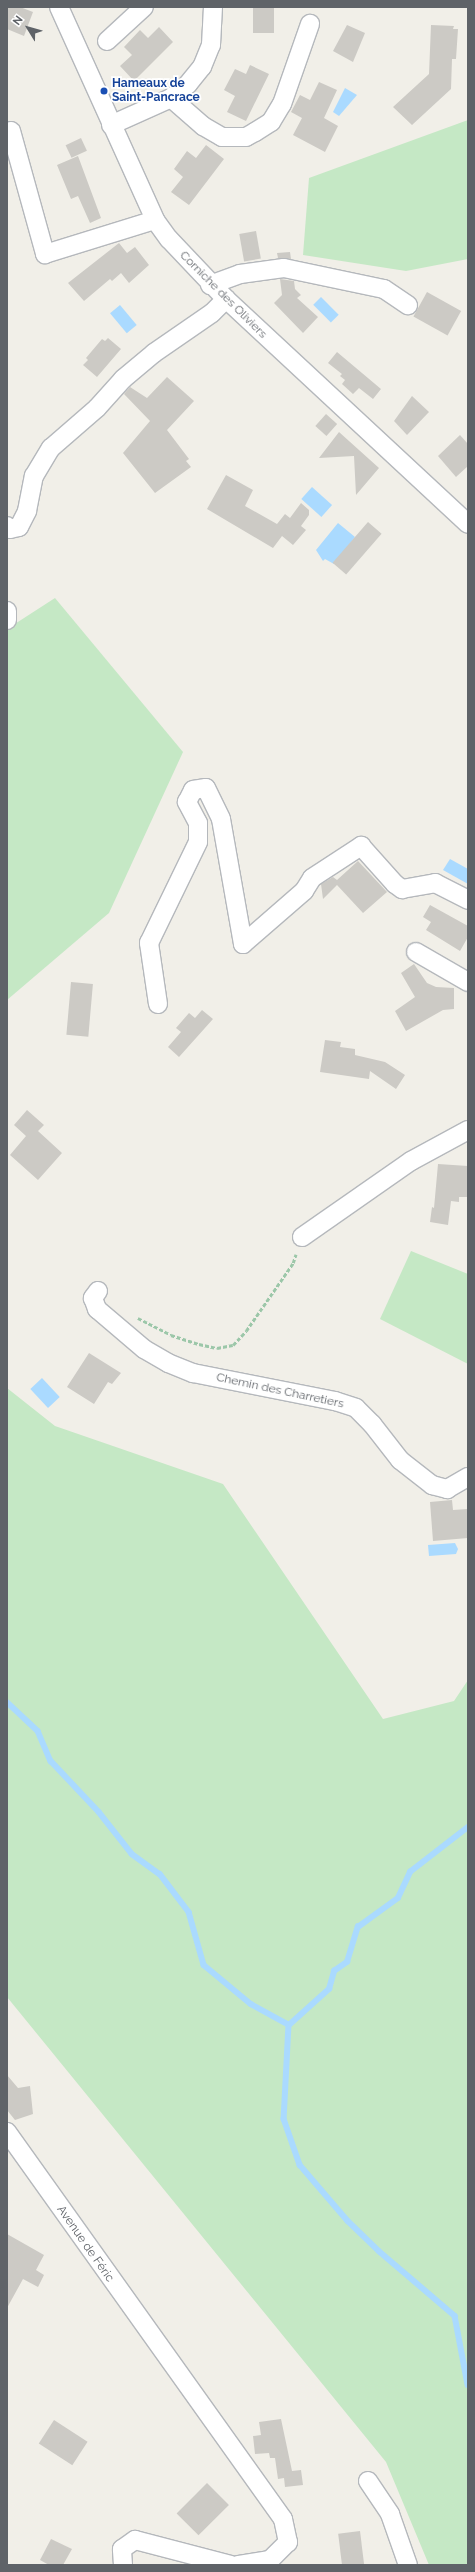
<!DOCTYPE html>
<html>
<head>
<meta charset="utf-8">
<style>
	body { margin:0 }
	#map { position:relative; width:475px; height:2572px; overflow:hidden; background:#f1efe8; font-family:Raleway,sans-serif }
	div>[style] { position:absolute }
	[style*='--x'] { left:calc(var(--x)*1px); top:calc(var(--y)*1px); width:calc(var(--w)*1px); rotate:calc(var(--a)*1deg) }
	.green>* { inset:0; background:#c5e8c5 }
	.water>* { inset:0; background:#aadaff; transform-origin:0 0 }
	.stream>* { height:5.5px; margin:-2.75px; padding:0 2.75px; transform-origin:2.75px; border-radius:2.75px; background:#aadaff }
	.building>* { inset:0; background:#cccac5; transform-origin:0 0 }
	.path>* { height:2.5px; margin-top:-1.25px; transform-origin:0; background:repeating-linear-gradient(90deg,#9cc7a9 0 4px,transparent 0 6px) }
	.roads { filter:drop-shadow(1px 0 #b5b8bc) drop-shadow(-1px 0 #b5b8bc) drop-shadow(0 1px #b5b8bc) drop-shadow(0 -1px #b5b8bc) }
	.minor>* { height:18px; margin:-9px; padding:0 9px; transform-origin:9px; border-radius:9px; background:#fff }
	.dots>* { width:11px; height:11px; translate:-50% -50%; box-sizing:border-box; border:2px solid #fff; border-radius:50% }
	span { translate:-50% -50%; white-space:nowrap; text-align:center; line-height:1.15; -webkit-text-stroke:3.5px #fff; paint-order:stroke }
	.transit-label { font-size:12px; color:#164399; font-weight:700 }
	.left { translate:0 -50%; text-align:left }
	.street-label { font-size:12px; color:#5f6368 }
	.frame { position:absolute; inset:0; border:8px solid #5f6368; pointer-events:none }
	.north { position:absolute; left:8px; top:8px; width:40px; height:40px; -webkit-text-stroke:3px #fff; paint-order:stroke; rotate:307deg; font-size:11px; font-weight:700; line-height:16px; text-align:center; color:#5f6368 }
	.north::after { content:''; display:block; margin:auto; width:14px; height:18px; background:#5f6368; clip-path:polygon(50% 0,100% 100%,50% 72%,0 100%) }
</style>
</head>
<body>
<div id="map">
	<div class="green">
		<i style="clip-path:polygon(468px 120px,468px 259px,406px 271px,303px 255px,309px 178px)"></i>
		<i style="clip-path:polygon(55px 598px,183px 752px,109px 913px,7px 1000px,7px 629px)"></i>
		<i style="clip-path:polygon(411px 1251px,468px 1274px,468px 1364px,380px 1319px)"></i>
		<i style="clip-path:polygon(7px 1388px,55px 1426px,223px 1484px,383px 1719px,454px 1701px,468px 1680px,468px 2565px,429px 2565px,386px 2462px,7px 1997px)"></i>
	</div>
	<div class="water">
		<i style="clip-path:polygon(345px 88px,357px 95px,339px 116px,333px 112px)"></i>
		<i style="left:321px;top:297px;width:25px;height:11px;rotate:45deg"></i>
		<i style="left:120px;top:305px;width:26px;height:13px;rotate:50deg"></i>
		<i style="left:312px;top:487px;width:27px;height:16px;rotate:42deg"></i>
		<i style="clip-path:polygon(338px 523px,355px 537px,334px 564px,325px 559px,323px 561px,316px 550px)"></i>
		<i style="clip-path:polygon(450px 859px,468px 869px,468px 884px,443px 870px)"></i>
		<i style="left:42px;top:1378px;width:26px;height:16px;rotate:47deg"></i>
		<i style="clip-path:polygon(455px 1543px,458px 1549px,456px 1554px,429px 1556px,428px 1545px)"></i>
	</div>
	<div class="stream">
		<i style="--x:7;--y:1702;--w:42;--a:43.1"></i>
		<i style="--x:38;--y:1731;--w:33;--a:67"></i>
		<i style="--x:51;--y:1761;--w:70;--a:46.7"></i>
		<i style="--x:99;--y:1812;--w:53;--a:51.8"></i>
		<i style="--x:132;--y:1854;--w:34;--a:36"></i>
		<i style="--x:160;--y:1874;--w:48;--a:52.7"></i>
		<i style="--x:189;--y:1912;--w:55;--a:74.2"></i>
		<i style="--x:204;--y:1965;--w:61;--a:39.7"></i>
		<i style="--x:251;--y:2004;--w:43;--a:28.9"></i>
		<i style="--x:289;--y:2025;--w:94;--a:93"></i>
		<i style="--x:284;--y:2119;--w:49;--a:70.8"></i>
		<i style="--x:300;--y:2165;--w:74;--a:49.4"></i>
		<i style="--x:348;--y:2221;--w:43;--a:44.1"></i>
		<i style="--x:379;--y:2251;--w:100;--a:40.5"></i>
		<i style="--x:455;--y:2316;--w:70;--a:79.3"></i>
		<i style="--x:289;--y:2025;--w:54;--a:-42"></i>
		<i style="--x:329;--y:1989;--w:19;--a:-74"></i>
		<i style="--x:334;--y:1971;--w:16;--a:-35"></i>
		<i style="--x:347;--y:1962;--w:37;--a:-73"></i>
		<i style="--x:358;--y:1927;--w:49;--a:-35.9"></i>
		<i style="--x:398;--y:1898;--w:29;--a:-65"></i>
		<i style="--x:410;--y:1872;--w:73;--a:-37.8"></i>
	</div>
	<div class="building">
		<i style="clip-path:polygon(7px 7px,20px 7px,33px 12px,24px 36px,7px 29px)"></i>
		<i style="left:253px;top:7px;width:21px;height:26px"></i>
		<i style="clip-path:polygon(347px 25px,365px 33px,353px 62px,333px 51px)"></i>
		<i style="clip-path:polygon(431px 25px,454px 26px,453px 29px,458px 29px,456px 59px,452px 59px,451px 89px,412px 125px,393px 107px,429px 74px)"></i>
		<i style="clip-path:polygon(159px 27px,173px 42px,134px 81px,120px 66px,132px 55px,124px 47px,140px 30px,148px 38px)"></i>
		<i style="clip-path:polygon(250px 65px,269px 74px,246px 121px,227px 112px,235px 96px,224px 90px,235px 69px,246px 74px)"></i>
		<i style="clip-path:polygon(319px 82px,337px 90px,324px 118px,338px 126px,325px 152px,293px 135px,302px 118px,291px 112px,300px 95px,310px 100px)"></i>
		<i style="left:81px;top:138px;width:14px;height:17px;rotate:65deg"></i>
		<i style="clip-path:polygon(206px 145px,224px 159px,189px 205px,171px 192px,183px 177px,174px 169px,187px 151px,196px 158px)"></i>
		<i style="clip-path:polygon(78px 156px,101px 218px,90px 223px,78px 196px,71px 199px,57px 165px)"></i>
		<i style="left:256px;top:231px;width:28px;height:17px;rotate:80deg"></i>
		<i style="clip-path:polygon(119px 243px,127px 253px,135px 247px,149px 265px,129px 283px,121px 273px,112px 281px,110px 279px,84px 301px,68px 283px)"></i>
		<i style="clip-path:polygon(290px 252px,291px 259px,278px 258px,277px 253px)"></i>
		<i style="clip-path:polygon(280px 279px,294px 281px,295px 289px,301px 295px,297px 298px,318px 317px,303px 333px,274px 303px,282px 295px)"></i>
		<i style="left:427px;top:292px;width:39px;height:28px;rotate:29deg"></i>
		<i style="clip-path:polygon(108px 338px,121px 349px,97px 377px,83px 365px,88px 360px,86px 358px,102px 339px,105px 341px)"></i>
		<i style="clip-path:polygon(337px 352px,381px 389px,373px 399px,359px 388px,353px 394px,342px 384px,345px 380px,340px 376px,342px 374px,328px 363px)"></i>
		<i style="clip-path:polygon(167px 377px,194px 401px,167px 430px,189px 459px,186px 461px,191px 467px,155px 493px,123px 453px,150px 421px,124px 394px,130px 387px,147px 398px)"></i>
		<i style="clip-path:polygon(412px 396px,429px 412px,407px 435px,394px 421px)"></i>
		<i style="left:326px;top:414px;width:15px;height:16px;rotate:42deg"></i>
		<i style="clip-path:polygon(339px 432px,379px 468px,356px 495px,354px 456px,319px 458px)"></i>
		<i style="clip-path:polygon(460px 435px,468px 444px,468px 466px,456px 477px,438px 456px)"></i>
		<i style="clip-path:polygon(226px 475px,253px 490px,245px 506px,277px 524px,285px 514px,290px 518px,301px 503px,309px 510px,309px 515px,301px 526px,306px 530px,293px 545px,282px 536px,273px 548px,207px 509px)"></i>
		<i style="left:368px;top:522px;width:18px;height:54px;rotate:41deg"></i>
		<i style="clip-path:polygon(358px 861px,387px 892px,363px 913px,337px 885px,323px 899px,321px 884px,333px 877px,337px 880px)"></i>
		<i style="clip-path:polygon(430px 905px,468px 926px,468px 937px,460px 951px,426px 930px,431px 922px,423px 917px)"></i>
		<i style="clip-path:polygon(414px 964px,427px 983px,436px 987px,454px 988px,454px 1009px,443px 1010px,406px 1031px,395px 1011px,415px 997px,401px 973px)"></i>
		<i style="left:71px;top:982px;width:22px;height:53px;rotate:5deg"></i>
		<i style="clip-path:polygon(202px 1010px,213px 1019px,179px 1057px,168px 1047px,181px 1032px,176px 1028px,189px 1013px,195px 1018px)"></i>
		<i style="clip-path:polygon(325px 1040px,341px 1042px,340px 1047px,355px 1049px,355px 1055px,385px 1062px,405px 1075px,396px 1089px,370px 1071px,369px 1079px,320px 1072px)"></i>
		<i style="clip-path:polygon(27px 1110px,44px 1125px,38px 1131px,62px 1153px,38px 1180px,10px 1155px,26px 1136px,14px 1125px)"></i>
		<i style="clip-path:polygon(438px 1164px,468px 1166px,468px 1197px,459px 1197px,459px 1202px,451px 1201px,448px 1225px,430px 1222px,432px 1207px,434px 1208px)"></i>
		<i style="clip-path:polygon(89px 1353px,121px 1373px,112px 1384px,108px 1382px,94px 1404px,67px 1387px)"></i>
		<i style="clip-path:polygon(452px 1500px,453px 1510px,468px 1509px,468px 1538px,433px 1541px,430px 1502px)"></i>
		<i style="clip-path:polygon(7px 2075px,18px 2088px,30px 2086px,33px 2114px,15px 2120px,7px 2110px)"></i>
		<i style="clip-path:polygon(7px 2234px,44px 2255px,36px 2270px,44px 2275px,38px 2287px,23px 2279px,7px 2308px)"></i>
		<i style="clip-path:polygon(281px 2419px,292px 2471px,301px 2470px,303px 2485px,285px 2487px,284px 2478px,278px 2479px,275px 2458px,270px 2458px,269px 2453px,255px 2454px,253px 2436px,261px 2435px,259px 2422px)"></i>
		<i style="left:54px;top:2420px;width:40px;height:28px;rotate:33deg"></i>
		<i style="left:207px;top:2483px;width:31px;height:43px;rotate:45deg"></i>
		<i style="left:360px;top:2531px;width:34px;height:22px;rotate:83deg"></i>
		<i style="clip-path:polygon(51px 2539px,72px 2549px,63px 2565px,49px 2565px,40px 2560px)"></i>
	</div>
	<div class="path">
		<i style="--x:138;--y:1318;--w:37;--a:27"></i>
		<i style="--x:171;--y:1335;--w:29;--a:18"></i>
		<i style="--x:199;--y:1344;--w:18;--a:13"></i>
		<i style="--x:217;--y:1348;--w:16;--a:-11"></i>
		<i style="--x:233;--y:1345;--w:19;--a:-47"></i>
		<i style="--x:246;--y:1331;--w:83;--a:-55.3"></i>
		<i style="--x:293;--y:1263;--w:9;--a:-72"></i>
	</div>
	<div class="roads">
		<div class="minor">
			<i style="--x:59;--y:7;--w:234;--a:65.7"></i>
			<i style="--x:155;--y:220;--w:24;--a:54"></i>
			<i style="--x:169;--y:239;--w:83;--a:46.5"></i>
			<i style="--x:226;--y:299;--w:330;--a:42.9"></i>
			<i style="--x:107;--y:41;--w:50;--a:-42.6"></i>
			<i style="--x:171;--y:98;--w:43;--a:41.2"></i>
			<i style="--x:203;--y:126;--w:22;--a:30"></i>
			<i style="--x:222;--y:137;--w:24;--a:0"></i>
			<i style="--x:246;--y:137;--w:10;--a:-29"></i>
			<i style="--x:255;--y:132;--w:19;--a:-32"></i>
			<i style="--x:271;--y:122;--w:21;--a:-59"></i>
			<i style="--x:282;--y:104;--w:85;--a:-70.7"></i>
			<i style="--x:111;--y:125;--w:66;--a:-24.2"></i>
			<i style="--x:171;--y:98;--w:22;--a:-39"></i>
			<i style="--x:188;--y:84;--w:22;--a:-51"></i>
			<i style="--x:202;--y:67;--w:24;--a:-68"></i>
			<i style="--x:211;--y:45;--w:38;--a:-87"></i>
			<i style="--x:11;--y:131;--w:128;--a:74.5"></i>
			<i style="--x:45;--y:254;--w:115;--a:-17.2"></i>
			<i style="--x:210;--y:285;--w:32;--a:-20"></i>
			<i style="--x:240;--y:274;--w:44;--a:-7.8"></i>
			<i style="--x:284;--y:268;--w:102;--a:11.9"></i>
			<i style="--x:384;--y:289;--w:29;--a:34"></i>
			<i style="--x:7;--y:526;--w:4;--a:45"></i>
			<i style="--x:10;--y:529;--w:9;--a:-13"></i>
			<i style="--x:19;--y:527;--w:18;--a:-63"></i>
			<i style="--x:27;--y:511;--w:36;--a:-79"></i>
			<i style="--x:34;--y:476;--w:33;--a:-59"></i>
			<i style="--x:51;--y:448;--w:61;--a:-41"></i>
			<i style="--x:97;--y:408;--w:39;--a:-48"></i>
			<i style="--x:123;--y:379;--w:40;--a:-40"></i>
			<i style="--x:154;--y:353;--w:70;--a:-34.6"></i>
			<i style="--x:212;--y:313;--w:20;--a:-45"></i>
			<i style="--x:7;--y:611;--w:9;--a:90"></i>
			<i style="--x:416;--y:952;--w:60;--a:30"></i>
			<i style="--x:158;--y:1004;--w:62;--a:-98.4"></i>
			<i style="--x:149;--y:943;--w:112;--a:-64.1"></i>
			<i style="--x:198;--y:842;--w:19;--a:-90"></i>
			<i style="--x:198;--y:823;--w:24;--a:-118"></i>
			<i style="--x:187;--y:802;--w:13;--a:-63"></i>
			<i style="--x:193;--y:790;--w:13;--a:-9"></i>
			<i style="--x:206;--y:788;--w:34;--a:64"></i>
			<i style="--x:221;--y:819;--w:127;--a:80"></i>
			<i style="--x:243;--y:944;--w:81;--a:-41"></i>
			<i style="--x:304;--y:891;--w:15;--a:-58"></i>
			<i style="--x:312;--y:878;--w:59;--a:-33.1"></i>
			<i style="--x:361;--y:846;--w:51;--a:48.2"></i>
			<i style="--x:395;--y:884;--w:9;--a:36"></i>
			<i style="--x:402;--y:889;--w:34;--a:-10"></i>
			<i style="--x:435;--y:883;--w:37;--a:27"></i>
			<i style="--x:302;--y:1237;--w:133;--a:-34.9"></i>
			<i style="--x:411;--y:1161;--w:65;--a:-28.5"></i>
			<i style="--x:98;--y:1291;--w:9;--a:126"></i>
			<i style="--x:93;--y:1298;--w:12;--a:70"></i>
			<i style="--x:97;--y:1309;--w:62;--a:40.4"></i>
			<i style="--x:144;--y:1349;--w:28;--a:30"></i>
			<i style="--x:168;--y:1363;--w:27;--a:22"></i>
			<i style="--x:193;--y:1373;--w:145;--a:11.2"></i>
			<i style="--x:335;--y:1401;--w:22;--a:18"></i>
			<i style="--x:356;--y:1408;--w:23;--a:45"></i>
			<i style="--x:372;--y:1424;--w:46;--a:52.1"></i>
			<i style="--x:400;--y:1460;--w:41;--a:38"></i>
			<i style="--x:432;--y:1485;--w:16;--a:15"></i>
			<i style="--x:447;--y:1489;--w:24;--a:-30"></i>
			<i style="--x:7;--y:2132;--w:475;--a:54.5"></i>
			<i style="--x:283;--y:2519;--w:24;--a:78"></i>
			<i style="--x:288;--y:2542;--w:25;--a:135"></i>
			<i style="--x:270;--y:2560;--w:33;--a:171"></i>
			<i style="--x:368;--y:2481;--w:40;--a:56"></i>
			<i style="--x:390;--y:2514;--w:54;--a:70.6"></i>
			<i style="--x:123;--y:2565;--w:16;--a:-94"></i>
			<i style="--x:122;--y:2549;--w:16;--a:-35"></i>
			<i style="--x:135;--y:2540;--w:99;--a:14.6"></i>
		</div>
	</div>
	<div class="dots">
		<i style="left:104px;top:91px;background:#1a4fb4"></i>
	</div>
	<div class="transit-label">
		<span class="left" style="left:112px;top:91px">Hameaux de<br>Saint-Pancrace</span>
	</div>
	<div class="street-label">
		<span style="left:223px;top:295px;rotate:45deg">Corniche des Oliviers</span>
		<span style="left:280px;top:1391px;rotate:12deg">Chemin des Charretiers</span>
		<span style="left:85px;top:2244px;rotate:55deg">Avenue de Féric</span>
	</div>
	<div class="frame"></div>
	<div class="north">N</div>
</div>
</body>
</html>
